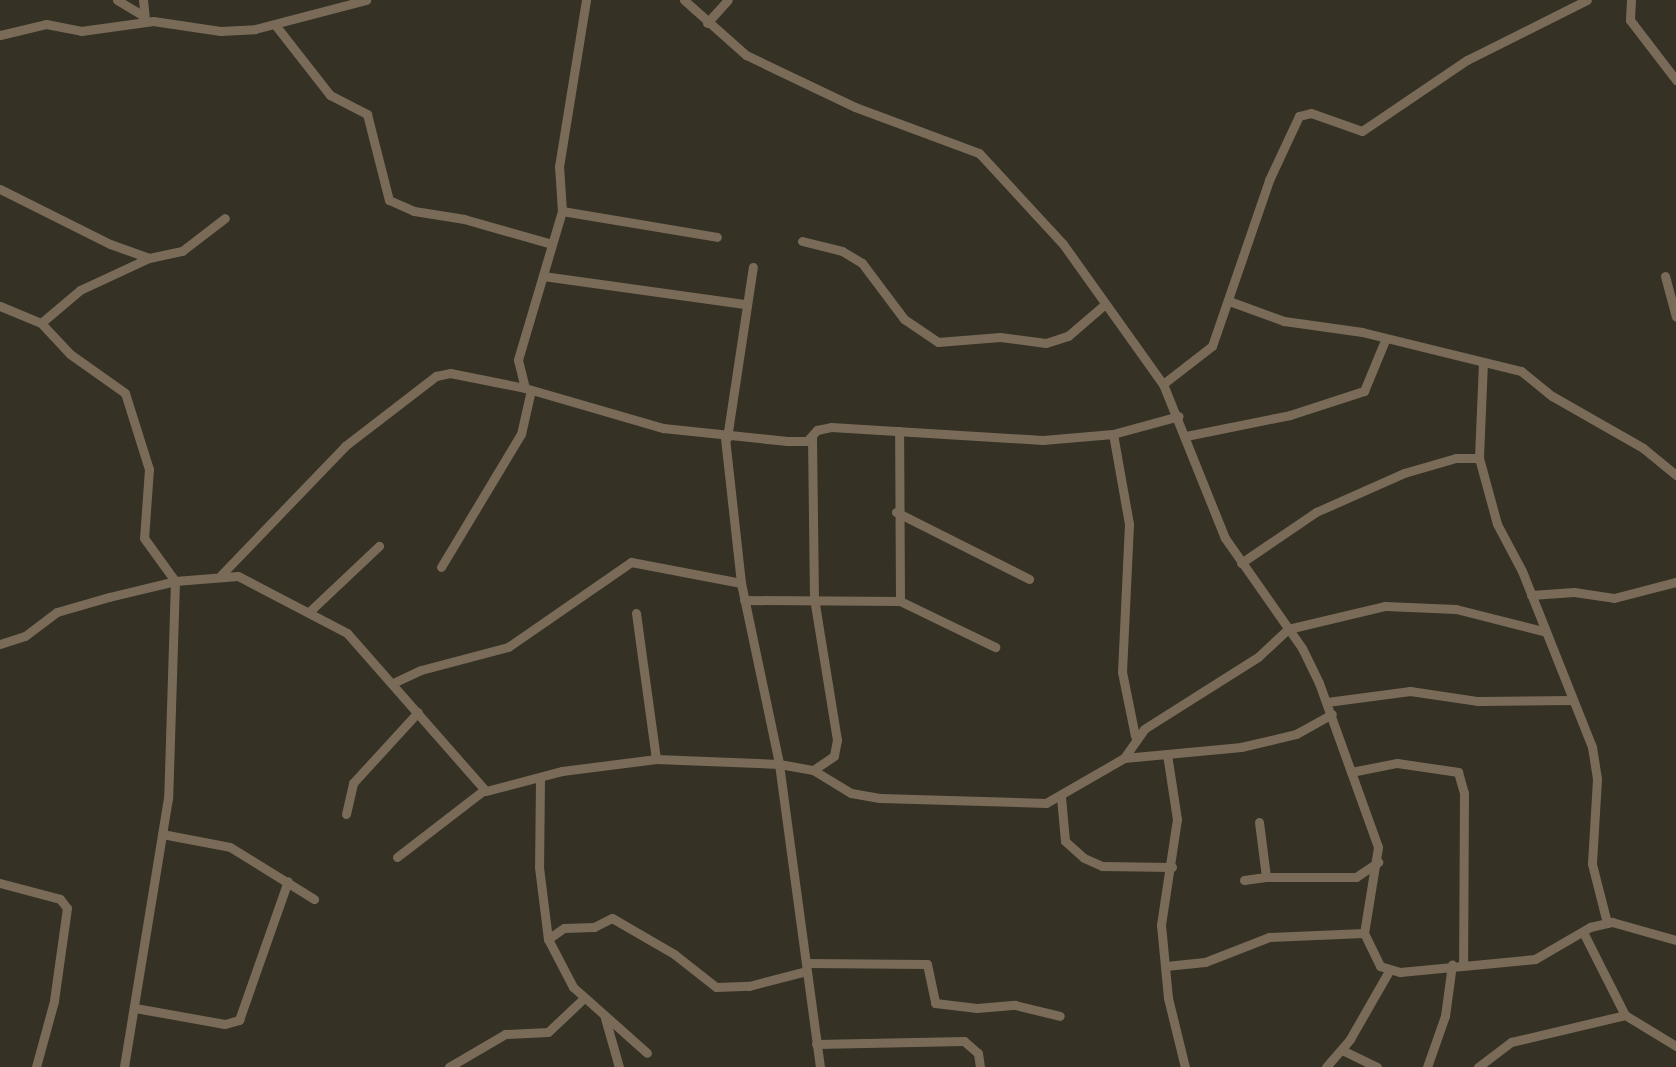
<!DOCTYPE html>
<html>
<head>
<meta charset="utf-8">
<style>
	body { margin:0 }
	#map { position:relative; width:1676px; height:1067px; overflow:hidden; background:#353124; font-family:Cabin,sans-serif }
	div>[style] { position:absolute }
	[style*='--x'] { left:calc(var(--x)*1px); top:calc(var(--y)*1px); width:calc(var(--w)*1px); rotate:calc(var(--a)*1deg) }
	.minor>* { height:9px; margin:-4.5px; padding:0 4.5px; transform-origin:4.5px; border-radius:4.5px; background:#796b58 }
	span { translate:-50% -50%; white-space:nowrap; text-align:center; line-height:1.15; -webkit-text-stroke:8px #2b271b; paint-order:stroke }
</style>
</head>
<body>
<div id="map">
	<div class="minor">
		<i style="--x:117;--y:0;--w:31;--a:31"></i>
		<i style="--x:143;--y:0;--w:18;--a:84"></i>
		<i style="--x:586;--y:0;--w:168;--a:99.2"></i>
		<i style="--x:559;--y:166;--w:45;--a:86.2"></i>
		<i style="--x:562;--y:211;--w:155;--a:106.5"></i>
		<i style="--x:518;--y:360;--w:29;--a:76"></i>
		<i style="--x:525;--y:388;--w:144;--a:16.2"></i>
		<i style="--x:663;--y:428;--w:125;--a:6"></i>
		<i style="--x:787;--y:441;--w:20;--a:0"></i>
		<i style="--x:807;--y:441;--w:15;--a:-48"></i>
		<i style="--x:817;--y:430;--w:14;--a:-12"></i>
		<i style="--x:831;--y:427;--w:212;--a:3.5"></i>
		<i style="--x:1043;--y:440;--w:70;--a:-4.9"></i>
		<i style="--x:1113;--y:434;--w:68;--a:-15.3"></i>
		<i style="--x:684;--y:0;--w:83;--a:41.6"></i>
		<i style="--x:746;--y:55;--w:121;--a:25.5"></i>
		<i style="--x:855;--y:107;--w:132;--a:20.4"></i>
		<i style="--x:979;--y:153;--w:124;--a:47.3"></i>
		<i style="--x:1063;--y:244;--w:172;--a:54.5"></i>
		<i style="--x:1163;--y:384;--w:166;--a:68.1"></i>
		<i style="--x:1225;--y:538;--w:134;--a:55"></i>
		<i style="--x:1302;--y:648;--w:39;--a:64"></i>
		<i style="--x:1319;--y:683;--w:174;--a:70.2"></i>
		<i style="--x:1378;--y:847;--w:87;--a:99.2"></i>
		<i style="--x:1364;--y:933;--w:37;--a:64"></i>
		<i style="--x:1380;--y:966;--w:21;--a:17"></i>
		<i style="--x:1400;--y:972;--w:136;--a:-5.5"></i>
		<i style="--x:1535;--y:959;--w:64;--a:-30.2"></i>
		<i style="--x:1590;--y:927;--w:23;--a:-13"></i>
		<i style="--x:1612;--y:922;--w:66;--a:15.7"></i>
		<i style="--x:1631;--y:0;--w:20;--a:93"></i>
		<i style="--x:1630;--y:20;--w:76;--a:52.5"></i>
		<i style="--x:707;--y:23;--w:31;--a:-48"></i>
		<i style="--x:276;--y:26;--w:88;--a:52"></i>
		<i style="--x:330;--y:95;--w:42;--a:27.2"></i>
		<i style="--x:367;--y:114;--w:89;--a:75.7"></i>
		<i style="--x:389;--y:200;--w:27;--a:24"></i>
		<i style="--x:414;--y:211;--w:51;--a:9.1"></i>
		<i style="--x:464;--y:219;--w:91;--a:15.9"></i>
		<i style="--x:0;--y:35;--w:47;--a:-13.4"></i>
		<i style="--x:46;--y:24;--w:36;--a:11"></i>
		<i style="--x:81;--y:31;--w:73;--a:-7.9"></i>
		<i style="--x:153;--y:21;--w:68;--a:8.5"></i>
		<i style="--x:220;--y:31;--w:35;--a:-3"></i>
		<i style="--x:255;--y:29;--w:115;--a:-14.6"></i>
		<i style="--x:0;--y:189;--w:123;--a:26.6"></i>
		<i style="--x:110;--y:244;--w:41;--a:19.7"></i>
		<i style="--x:149;--y:258;--w:34;--a:-12"></i>
		<i style="--x:182;--y:251;--w:54;--a:-37.5"></i>
		<i style="--x:562;--y:211;--w:157;--a:9.5"></i>
		<i style="--x:802;--y:241;--w:41;--a:14"></i>
		<i style="--x:842;--y:251;--w:23;--a:31"></i>
		<i style="--x:862;--y:263;--w:70;--a:53.1"></i>
		<i style="--x:904;--y:319;--w:41;--a:34.1"></i>
		<i style="--x:938;--y:342;--w:62;--a:-4.6"></i>
		<i style="--x:1000;--y:337;--w:46;--a:7.4"></i>
		<i style="--x:1046;--y:343;--w:23;--a:-18"></i>
		<i style="--x:1068;--y:336;--w:48;--a:-40.7"></i>
		<i style="--x:543;--y:276;--w:205;--a:7.9"></i>
		<i style="--x:1665;--y:276;--w:42;--a:75"></i>
		<i style="--x:1229;--y:301;--w:59;--a:20"></i>
		<i style="--x:1284;--y:321;--w:79;--a:8"></i>
		<i style="--x:1362;--y:332;--w:164;--a:13.8"></i>
		<i style="--x:1521;--y:371;--w:40;--a:39"></i>
		<i style="--x:1552;--y:396;--w:105;--a:29.7"></i>
		<i style="--x:1643;--y:448;--w:43;--a:39.3"></i>
		<i style="--x:0;--y:306;--w:44;--a:22.5"></i>
		<i style="--x:41;--y:323;--w:42;--a:46.9"></i>
		<i style="--x:70;--y:354;--w:67;--a:35.3"></i>
		<i style="--x:125;--y:393;--w:80;--a:72.5"></i>
		<i style="--x:149;--y:469;--w:69;--a:94.1"></i>
		<i style="--x:144;--y:538;--w:53;--a:54.2"></i>
		<i style="--x:175;--y:581;--w:217;--a:91.8"></i>
		<i style="--x:168;--y:798;--w:273;--a:99.3"></i>
		<i style="--x:41;--y:323;--w:51;--a:-40.2"></i>
		<i style="--x:80;--y:290;--w:76;--a:-24.9"></i>
		<i style="--x:1483;--y:362;--w:96;--a:92.4"></i>
		<i style="--x:1479;--y:458;--w:68;--a:74.7"></i>
		<i style="--x:1497;--y:524;--w:53;--a:62"></i>
		<i style="--x:1522;--y:571;--w:189;--a:68.3"></i>
		<i style="--x:1592;--y:747;--w:32;--a:81"></i>
		<i style="--x:1597;--y:779;--w:85;--a:93.4"></i>
		<i style="--x:1592;--y:864;--w:61;--a:75.7"></i>
		<i style="--x:1163;--y:384;--w:62;--a:-37.8"></i>
		<i style="--x:1212;--y:346;--w:176;--a:-71"></i>
		<i style="--x:1269;--y:180;--w:71;--a:-64.9"></i>
		<i style="--x:1299;--y:116;--w:12;--a:-14"></i>
		<i style="--x:1311;--y:113;--w:54;--a:19.4"></i>
		<i style="--x:1362;--y:131;--w:127;--a:-34.1"></i>
		<i style="--x:1467;--y:60;--w:134;--a:-26.6"></i>
		<i style="--x:1113;--y:434;--w:91;--a:79.9"></i>
		<i style="--x:1129;--y:524;--w:148;--a:92.7"></i>
		<i style="--x:1122;--y:672;--w:65;--a:78.5"></i>
		<i style="--x:812;--y:436;--w:162;--a:89.3"></i>
		<i style="--x:814;--y:598;--w:144;--a:80.8"></i>
		<i style="--x:837;--y:740;--w:16;--a:101"></i>
		<i style="--x:834;--y:756;--w:25;--a:146"></i>
		<i style="--x:1186;--y:436;--w:106;--a:-11.4"></i>
		<i style="--x:1290;--y:415;--w:78;--a:-18"></i>
		<i style="--x:1364;--y:391;--w:57;--a:-67.5"></i>
		<i style="--x:725;--y:438;--w:146;--a:83.7"></i>
		<i style="--x:741;--y:583;--w:185;--a:78.1"></i>
		<i style="--x:779;--y:764;--w:306;--a:82.3"></i>
		<i style="--x:727;--y:438;--w:173;--a:-81.4"></i>
		<i style="--x:896;--y:512;--w:149;--a:26.7"></i>
		<i style="--x:1241;--y:563;--w:91;--a:-34.2"></i>
		<i style="--x:1316;--y:512;--w:96;--a:-23.9"></i>
		<i style="--x:1404;--y:473;--w:54;--a:-16.1"></i>
		<i style="--x:1456;--y:458;--w:23;--a:0"></i>
		<i style="--x:441;--y:567;--w:155;--a:-59"></i>
		<i style="--x:521;--y:434;--w:45;--a:-77.2"></i>
		<i style="--x:221;--y:575;--w:179;--a:-46.1"></i>
		<i style="--x:345;--y:446;--w:115;--a:-37.6"></i>
		<i style="--x:436;--y:376;--w:14;--a:-12"></i>
		<i style="--x:450;--y:373;--w:76;--a:11.3"></i>
		<i style="--x:1531;--y:595;--w:43;--a:-4"></i>
		<i style="--x:1574;--y:592;--w:40;--a:8.5"></i>
		<i style="--x:1614;--y:598;--w:64;--a:-14.5"></i>
		<i style="--x:744;--y:600;--w:156;--a:0.4"></i>
		<i style="--x:900;--y:601;--w:170;--a:-90.3"></i>
		<i style="--x:900;--y:601;--w:106;--a:25.8"></i>
		<i style="--x:310;--y:611;--w:95;--a:-43.3"></i>
		<i style="--x:636;--y:613;--w:147;--a:82.2"></i>
		<i style="--x:0;--y:644;--w:26;--a:-18"></i>
		<i style="--x:25;--y:636;--w:40;--a:-37"></i>
		<i style="--x:57;--y:612;--w:54;--a:-16.1"></i>
		<i style="--x:109;--y:597;--w:68;--a:-13.6"></i>
		<i style="--x:175;--y:581;--w:63;--a:-4.5"></i>
		<i style="--x:238;--y:576;--w:123;--a:27.6"></i>
		<i style="--x:347;--y:633;--w:210;--a:48.7"></i>
		<i style="--x:486;--y:791;--w:79;--a:-14.7"></i>
		<i style="--x:562;--y:771;--w:95;--a:-7.3"></i>
		<i style="--x:656;--y:759;--w:123;--a:2.3"></i>
		<i style="--x:779;--y:764;--w:35;--a:10"></i>
		<i style="--x:813;--y:770;--w:44;--a:31.2"></i>
		<i style="--x:851;--y:793;--w:29;--a:10"></i>
		<i style="--x:880;--y:798;--w:166;--a:1.7"></i>
		<i style="--x:1046;--y:803;--w:90;--a:-30"></i>
		<i style="--x:1124;--y:758;--w:118;--a:-5.4"></i>
		<i style="--x:1241;--y:747;--w:57;--a:-13.3"></i>
		<i style="--x:1296;--y:734;--w:41;--a:-29.1"></i>
		<i style="--x:393;--y:683;--w:31;--a:-25"></i>
		<i style="--x:421;--y:670;--w:90;--a:-14.8"></i>
		<i style="--x:508;--y:647;--w:150;--a:-34.6"></i>
		<i style="--x:631;--y:562;--w:112;--a:10.8"></i>
		<i style="--x:1327;--y:702;--w:84;--a:-7.5"></i>
		<i style="--x:1410;--y:691;--w:69;--a:8.4"></i>
		<i style="--x:1478;--y:701;--w:95;--a:-0.6"></i>
		<i style="--x:1167;--y:754;--w:66;--a:81.3"></i>
		<i style="--x:1177;--y:819;--w:107;--a:98.6"></i>
		<i style="--x:1161;--y:925;--w:73;--a:84.5"></i>
		<i style="--x:1168;--y:998;--w:71;--a:76.2"></i>
		<i style="--x:1124;--y:758;--w:35;--a:-55"></i>
		<i style="--x:1144;--y:729;--w:135;--a:-32.3"></i>
		<i style="--x:1258;--y:657;--w:41;--a:-43"></i>
		<i style="--x:1288;--y:629;--w:100;--a:-13.3"></i>
		<i style="--x:1385;--y:606;--w:71;--a:2.4"></i>
		<i style="--x:1456;--y:609;--w:93;--a:14.3"></i>
		<i style="--x:1351;--y:772;--w:47;--a:-11.1"></i>
		<i style="--x:1397;--y:763;--w:62;--a:8.4"></i>
		<i style="--x:1458;--y:772;--w:22;--a:74"></i>
		<i style="--x:1464;--y:793;--w:171;--a:90.3"></i>
		<i style="--x:540;--y:778;--w:89;--a:90.6"></i>
		<i style="--x:539;--y:867;--w:73;--a:82.9"></i>
		<i style="--x:548;--y:939;--w:54;--a:62.5"></i>
		<i style="--x:573;--y:987;--w:99;--a:41.7"></i>
		<i style="--x:1061;--y:797;--w:44;--a:84.8"></i>
		<i style="--x:1065;--y:841;--w:25;--a:42"></i>
		<i style="--x:1084;--y:858;--w:20;--a:24"></i>
		<i style="--x:1102;--y:866;--w:70;--a:0.8"></i>
		<i style="--x:346;--y:814;--w:32;--a:-77"></i>
		<i style="--x:353;--y:783;--w:96;--a:-47.5"></i>
		<i style="--x:1259;--y:822;--w:55;--a:82.7"></i>
		<i style="--x:1266;--y:877;--w:90;--a:0"></i>
		<i style="--x:1356;--y:877;--w:27;--a:-34"></i>
		<i style="--x:162;--y:834;--w:69;--a:10.8"></i>
		<i style="--x:230;--y:847;--w:99;--a:31.8"></i>
		<i style="--x:397;--y:857;--w:110;--a:-37.6"></i>
		<i style="--x:1244;--y:880;--w:22;--a:-8"></i>
		<i style="--x:0;--y:883;--w:62;--a:14.9"></i>
		<i style="--x:60;--y:899;--w:11;--a:52"></i>
		<i style="--x:67;--y:908;--w:94;--a:98"></i>
		<i style="--x:54;--y:1001;--w:68;--a:105.3"></i>
		<i style="--x:1583;--y:932;--w:93;--a:63.2"></i>
		<i style="--x:1625;--y:1015;--w:60;--a:31.3"></i>
		<i style="--x:548;--y:939;--w:19;--a:-35"></i>
		<i style="--x:564;--y:928;--w:30;--a:-2"></i>
		<i style="--x:594;--y:927;--w:20;--a:-27"></i>
		<i style="--x:612;--y:918;--w:72;--a:30.1"></i>
		<i style="--x:674;--y:954;--w:53;--a:38.2"></i>
		<i style="--x:716;--y:987;--w:33;--a:-2"></i>
		<i style="--x:749;--y:986;--w:59;--a:-14.7"></i>
		<i style="--x:806;--y:963;--w:121;--a:0.5"></i>
		<i style="--x:927;--y:964;--w:40;--a:78"></i>
		<i style="--x:935;--y:1003;--w:42;--a:6.8"></i>
		<i style="--x:977;--y:1008;--w:38;--a:-5"></i>
		<i style="--x:1015;--y:1005;--w:46;--a:13.7"></i>
		<i style="--x:1166;--y:966;--w:39;--a:-6"></i>
		<i style="--x:1205;--y:962;--w:69;--a:-21.3"></i>
		<i style="--x:1269;--y:937;--w:95;--a:-2.4"></i>
		<i style="--x:135;--y:1008;--w:91;--a:10.1"></i>
		<i style="--x:225;--y:1024;--w:15;--a:-16"></i>
		<i style="--x:239;--y:1020;--w:147;--a:-70.6"></i>
		<i style="--x:605;--y:1018;--w:51;--a:74.1"></i>
		<i style="--x:816;--y:1044;--w:148;--a:-1.2"></i>
		<i style="--x:964;--y:1041;--w:18;--a:41"></i>
		<i style="--x:978;--y:1053;--w:14;--a:82"></i>
		<i style="--x:1342;--y:1050;--w:39;--a:26"></i>
		<i style="--x:449;--y:1067;--w:65;--a:-30.5"></i>
		<i style="--x:505;--y:1034;--w:43;--a:-2.7"></i>
		<i style="--x:548;--y:1032;--w:48;--a:-43.3"></i>
		<i style="--x:1326;--y:1067;--w:37;--a:-49"></i>
		<i style="--x:1350;--y:1039;--w:78;--a:-60.2"></i>
		<i style="--x:1427;--y:1067;--w:54;--a:-70.6"></i>
		<i style="--x:1445;--y:1016;--w:52;--a:-82.3"></i>
		<i style="--x:1478;--y:1067;--w:41;--a:-37.1"></i>
		<i style="--x:1511;--y:1042;--w:117;--a:-13.3"></i>
	</div>
</div>
</body>
</html>
